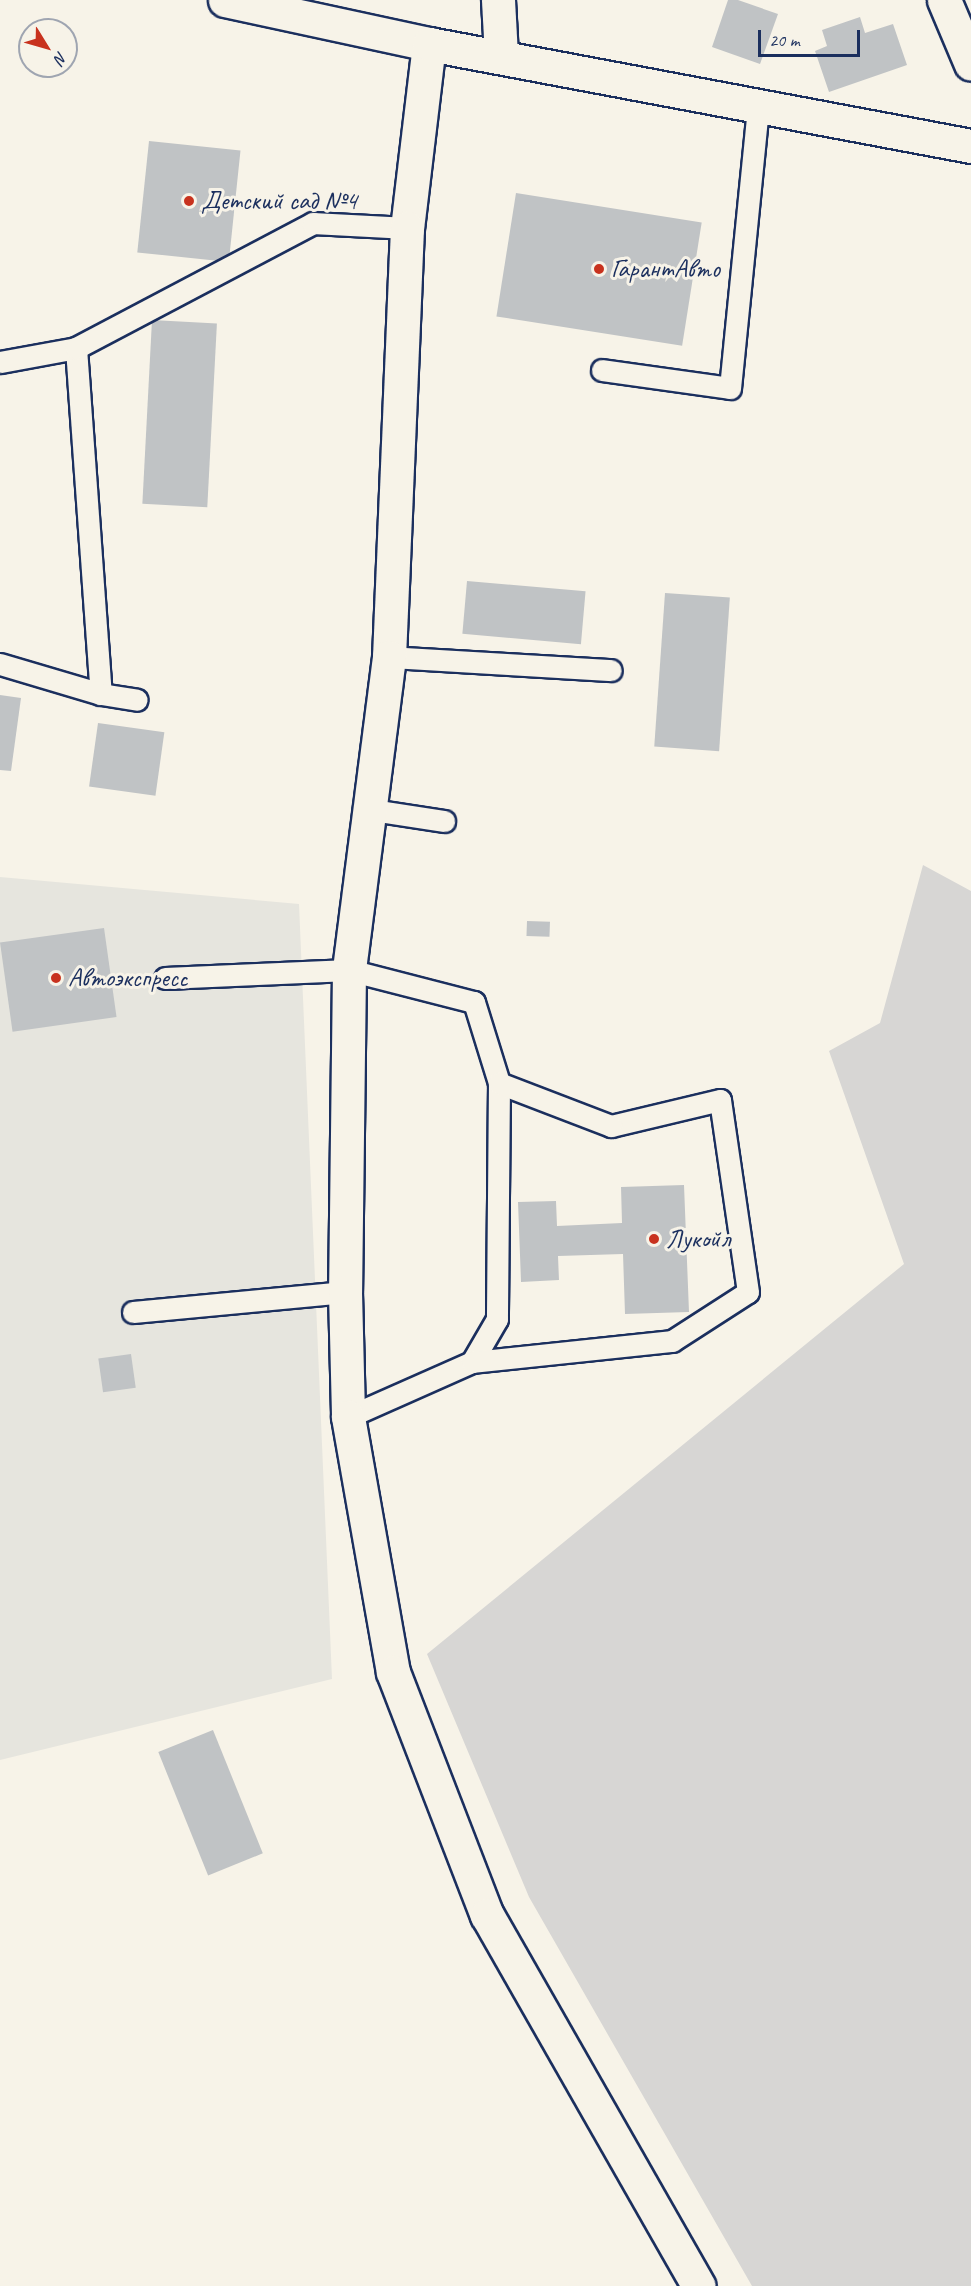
<!DOCTYPE html>
<html>
<head>
<meta charset="utf-8">
<style>
	body { margin:0 }
	#map { position:relative; width:971px; height:2286px; overflow:hidden; background:#f7f3e8; font-family:Caveat,sans-serif }
	div>[style] { position:absolute }
	[style*='--x'] { left:calc(var(--x)*1px); top:calc(var(--y)*1px); width:calc(var(--w)*1px); rotate:calc(var(--a)*1deg) }
	.built>* { inset:0; background:#e6e5de }
	.green>* { inset:0; background:#d7d6d4 }
	.building>* { inset:0; background:#c0c3c5; transform-origin:0 0 }
	.roads { filter:drop-shadow(2px 0 #1b2f5e) drop-shadow(-2px 0 #1b2f5e) drop-shadow(0 2px #1b2f5e) drop-shadow(0 -2px #1b2f5e) }
	.service>* { height:21px; margin:-10.5px; padding:0 10.5px; transform-origin:10.5px; border-radius:10.5px; background:#f7f3e8 }
	.minor>* { height:33px; margin:-16.5px; padding:0 16.5px; transform-origin:16.5px; border-radius:16.5px; background:#f7f3e8 }
	.tertiary>* { height:33px; margin:-16.5px; padding:0 16.5px; transform-origin:16.5px; border-radius:16.5px; background:#f7f3e8 }
	.secondary>* { height:33px; margin:-16.5px; padding:0 16.5px; transform-origin:16.5px; border-radius:16.5px; background:#f7f3e8 }
	.dots>* { width:16px; height:16px; translate:-50% -50%; box-sizing:border-box; border:3px solid #f7f3e8; border-radius:50% }
	span { translate:-50% -50%; white-space:nowrap; text-align:center; line-height:1.15; -webkit-text-stroke:6px #f7f3e8; paint-order:stroke }
	.poi-label { font-size:26px; color:#1b2f5e }
	.left { translate:0 -50%; text-align:left }
	.north { position:absolute; left:18px; top:18px; width:60px; height:60px; box-sizing:border-box; background:#f7f3e8; border:2px solid #9fa5b1; border-radius:50%; rotate:127deg; font-size:16px; font-weight:700; line-height:24px; text-align:center; color:#1b2f5e }
	.north::after { content:''; display:block; margin:auto; width:21px; height:27px; background:#c8321e; clip-path:polygon(50% 0,100% 100%,50% 72%,0 100%) }
	.scale { position:absolute; left:758px; top:30px; width:102px; height:27px; box-sizing:border-box; border:3px solid #1b2f5e; border-top:0; padding-left:8px; font-size:18px; line-height:21px; white-space:nowrap; color:#1b2f5e; -webkit-text-stroke:4px #f7f3e8; paint-order:stroke }
</style>
</head>
<body>
<div id="map">
	<div class="built">
		<i style="clip-path:polygon(0 877px,299px 904px,332px 1679px,0 1760px)"></i>
	</div>
	<div class="green">
		<i style="clip-path:polygon(923px 865px,971px 891px,971px 2286px,752px 2286px,529px 1897px,427px 1654px,904px 1264px,829px 1051px,880px 1023px)"></i>
	</div>
	<div class="building">
		<i style="clip-path:polygon(728px 0,738px 0,778px 14px,760px 64px,712px 47px)"></i>
		<i style="clip-path:polygon(860px 17px,865px 33px,893px 24px,907px 65px,829px 92px,815px 51px,827px 46px,822px 30px)"></i>
		<i style="left:149px;top:141px;width:92px;height:112px;rotate:6deg"></i>
		<i style="left:516px;top:193px;width:188px;height:125px;rotate:9deg"></i>
		<i style="left:152px;top:320px;width:65px;height:184px;rotate:3deg"></i>
		<i style="left:467px;top:581px;width:119px;height:53px;rotate:5deg"></i>
		<i style="left:665px;top:593px;width:65px;height:154px;rotate:4deg"></i>
		<i style="clip-path:polygon(0 695px,21px 698px,11px 771px,0 770px)"></i>
		<i style="left:98px;top:723px;width:67px;height:64px;rotate:8deg"></i>
		<i style="left:527px;top:921px;width:23px;height:15px;rotate:2deg"></i>
		<i style="left:104px;top:928px;width:90px;height:105px;rotate:82deg"></i>
		<i style="clip-path:polygon(684px 1185px,689px 1312px,625px 1314px,623px 1254px,558px 1256px,559px 1280px,521px 1282px,518px 1202px,556px 1201px,557px 1226px,622px 1223px,621px 1187px)"></i>
		<i style="left:131px;top:1354px;width:34px;height:33px;rotate:82deg"></i>
		<i style="left:213px;top:1730px;width:133px;height:59px;rotate:68deg"></i>
	</div>
	<div class="roads">
		<div class="service">
			<i style="--x:76;--y:348;--w:347;--a:85.9"></i>
			<i style="--x:0;--y:362;--w:77;--a:-10.4"></i>
			<i style="--x:76;--y:348;--w:268;--a:-27.8"></i>
			<i style="--x:313;--y:223;--w:94;--a:3"></i>
			<i style="--x:602;--y:370;--w:129;--a:8"></i>
			<i style="--x:730;--y:388;--w:281;--a:-84.3"></i>
			<i style="--x:389;--y:657;--w:222;--a:3.4"></i>
			<i style="--x:0;--y:664;--w:105;--a:16.5"></i>
			<i style="--x:101;--y:694;--w:36;--a:9"></i>
			<i style="--x:372;--y:810;--w:73;--a:8.7"></i>
			<i style="--x:165;--y:978;--w:184;--a:-2.5"></i>
			<i style="--x:349;--y:970;--w:129;--a:14.4"></i>
			<i style="--x:474;--y:1002;--w:85;--a:72.8"></i>
			<i style="--x:499;--y:1083;--w:236;--a:90.5"></i>
			<i style="--x:497;--y:1319;--w:50;--a:120.2"></i>
			<i style="--x:472;--y:1362;--w:136;--a:156.1"></i>
			<i style="--x:133;--y:1312;--w:213;--a:-5.4"></i>
			<i style="--x:472;--y:1362;--w:201;--a:-6"></i>
			<i style="--x:672;--y:1341;--w:90;--a:-32.8"></i>
			<i style="--x:748;--y:1292;--w:194;--a:-98.3"></i>
			<i style="--x:720;--y:1100;--w:112;--a:166.6"></i>
			<i style="--x:611;--y:1126;--w:120;--a:-159"></i>
		</div>
		<div class="minor">
			<i style="--x:498;--y:0;--w:56;--a:86.9"></i>
			<i style="--x:944;--y:0;--w:69;--a:67.1"></i>
		</div>
		<div class="tertiary">
			<i style="--x:429;--y:44;--w:185;--a:96.8"></i>
			<i style="--x:407;--y:228;--w:429;--a:92.4"></i>
			<i style="--x:389;--y:657;--w:316;--a:97.3"></i>
			<i style="--x:349;--y:970;--w:322;--a:90.7"></i>
			<i style="--x:345;--y:1292;--w:125;--a:88.6"></i>
			<i style="--x:348;--y:1417;--w:259;--a:80"></i>
			<i style="--x:393;--y:1672;--w:261;--a:68.9"></i>
			<i style="--x:487;--y:1915;--w:427;--a:60.3"></i>
		</div>
		<div class="secondary">
			<i style="--x:225;--y:0;--w:209;--a:12.2"></i>
			<i style="--x:429;--y:44;--w:552;--a:10.66"></i>
		</div>
	</div>
	<div class="dots">
		<i style="left:189px;top:201px;background:#c8321e"></i>
		<i style="left:599px;top:269px;background:#c8321e"></i>
		<i style="left:56px;top:978px;background:#c8321e"></i>
		<i style="left:654px;top:1239px;background:#c8321e"></i>
	</div>
	<div class="poi-label">
		<span class="left" style="left:201px;top:201px">Детский сад №4</span>
		<span class="left" style="left:611px;top:269px">ГарантАвто</span>
		<span class="left" style="left:68px;top:978px">Автоэкспресс</span>
		<span class="left" style="left:666px;top:1239px">Лукойл</span>
	</div>
	<div class="north">N</div>
	<div class="scale">20 m</div>
</div>
</body>
</html>
